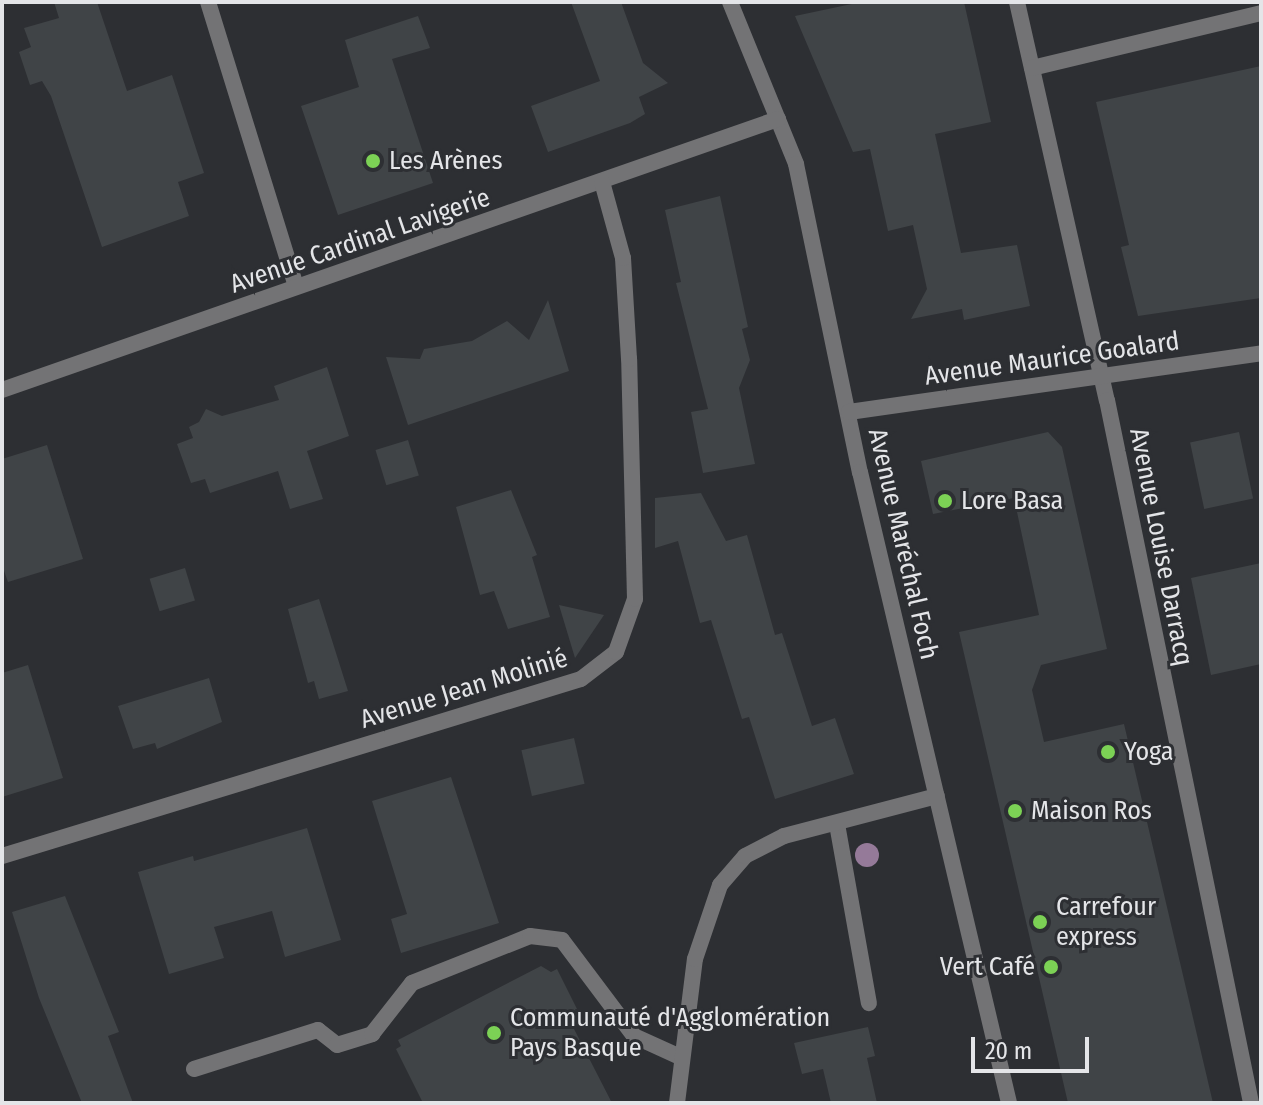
<!DOCTYPE html>
<html>
<head>
<meta charset="utf-8">
<style>
	body { margin:0 }
	#map { position:relative; width:1263px; height:1105px; overflow:hidden; background:#2d2f33; font-family:"Fira Sans Condensed",sans-serif }
	div>[style] { position:absolute }
	[style*='--x'] { left:calc(var(--x)*1px); top:calc(var(--y)*1px); width:calc(var(--w)*1px); rotate:calc(var(--a)*1deg) }
	.building>* { inset:0; background:#404447; transform-origin:0 0 }
	.lane>* { height:16px; margin:-8px; padding:0 8px; transform-origin:8px; border-radius:8px; background:#737375 }
	.street>* { height:16px; margin:-8px; padding:0 8px; transform-origin:8px; border-radius:8px; background:#737375 }
	.trees>* { width:24px; height:24px; margin:-12px; border-radius:50%; background:#957a99 }
	.dots>* { width:22px; height:22px; translate:-50% -50%; box-sizing:border-box; border:4px solid #2d2f33; border-radius:50% }
	span { translate:-50% -50%; white-space:nowrap; text-align:center; line-height:1.15; -webkit-text-stroke:6px #2d2f33; paint-order:stroke }
	.poi-label { font-size:26px; color:#e4e5e8 }
	.left { translate:0 -50%; text-align:left }
	.right { translate:-100% -50%; text-align:right }
	.street-label { font-size:26px; color:#e4e5e8 }
	.frame { position:absolute; inset:0; border:4px solid #e4e5e8; pointer-events:none }
	.scale { position:absolute; left:971px; top:1037px; width:118px; height:36px; box-sizing:border-box; border:4px solid #e4e5e8; border-top:0; padding-left:10px; font-size:24px; line-height:28px; white-space:nowrap; color:#e4e5e8; -webkit-text-stroke:6px #2d2f33; paint-order:stroke }
</style>
</head>
<body>
<div id="map">
	<div class="building">
		<i style="clip-path:polygon(54px 2px,97px 2px,127px 91px,172px 75px,204px 173px,178px 182px,189px 216px,102px 247px,51px 96px,42px 81px,30px 85px,19px 52px,31px 47px,24px 28px,59px 18px)"></i>
		<i style="clip-path:polygon(571px 2px,621px 2px,643px 63px,668px 83px,639px 97px,645px 114px,630px 123px,548px 152px,531px 106px,600px 81px)"></i>
		<i style="clip-path:polygon(861px 2px,964px 2px,991px 122px,935px 134px,961px 253px,1017px 245px,1030px 306px,964px 320px,962px 309px,911px 319px,927px 289px,913px 225px,888px 231px,870px 149px,853px 152px,795px 16px)"></i>
		<i style="clip-path:polygon(418px 16px,430px 48px,392px 59px,433px 183px,338px 215px,301px 106px,359px 87px,345px 40px)"></i>
		<i style="clip-path:polygon(1261px 66px,1261px 298px,1138px 316px,1121px 247px,1129px 245px,1096px 102px)"></i>
		<i style="clip-path:polygon(720px 196px,748px 327px,742px 329px,750px 360px,739px 388px,755px 464px,703px 473px,691px 412px,708px 409px,676px 283px,681px 282px,665px 210px)"></i>
		<i style="clip-path:polygon(548px 300px,569px 371px,408px 425px,386px 357px,420px 359px,424px 349px,472px 341px,507px 321px,529px 340px)"></i>
		<i style="clip-path:polygon(327px 367px,349px 436px,307px 451px,323px 499px,290px 509px,278px 471px,210px 493px,205px 479px,191px 483px,177px 444px,193px 438px,189px 427px,199px 422px,206px 409px,222px 416px,279px 400px,274px 386px)"></i>
		<i style="clip-path:polygon(1048px 432px,1062px 447px,1107px 649px,1041px 665px,1032px 690px,1044px 742px,1124px 724px,1213px 1103px,1068px 1103px,959px 632px,1039px 615px,1014px 498px,933px 514px,921px 461px)"></i>
		<i style="left:1239px;top:432px;width:68px;height:50px;rotate:78deg"></i>
		<i style="left:408px;top:440px;width:37px;height:34px;rotate:73deg"></i>
		<i style="clip-path:polygon(47px 445px,83px 559px,8px 582px,2px 565px,2px 459px)"></i>
		<i style="clip-path:polygon(511px 490px,537px 555px,532px 557px,550px 617px,508px 629px,494px 591px,480px 595px,456px 507px)"></i>
		<i style="clip-path:polygon(701px 493px,726px 541px,747px 535px,775px 635px,782px 633px,812px 726px,835px 718px,854px 774px,775px 799px,749px 717px,742px 719px,711px 620px,700px 623px,678px 541px,655px 548px,655px 498px)"></i>
		<i style="clip-path:polygon(1261px 563px,1261px 664px,1211px 675px,1191px 578px)"></i>
		<i style="left:185px;top:568px;width:34px;height:37px;rotate:73deg"></i>
		<i style="clip-path:polygon(319px 599px,348px 691px,319px 699px,314px 681px,308px 683px,288px 609px)"></i>
		<i style="clip-path:polygon(559px 605px,604px 615px,575px 658px)"></i>
		<i style="clip-path:polygon(28px 665px,63px 778px,2px 797px,2px 673px)"></i>
		<i style="clip-path:polygon(209px 678px,222px 722px,157px 749px,155px 743px,133px 749px,118px 706px)"></i>
		<i style="left:574px;top:738px;width:47px;height:54px;rotate:77deg"></i>
		<i style="clip-path:polygon(451px 777px,499px 923px,401px 953px,391px 919px,407px 914px,372px 801px)"></i>
		<i style="clip-path:polygon(307px 828px,341px 940px,285px 957px,272px 911px,214px 927px,224px 958px,169px 974px,138px 872px,193px 856px,194px 861px)"></i>
		<i style="clip-path:polygon(65px 896px,119px 1032px,108px 1036px,133px 1103px,82px 1103px,39px 998px,12px 912px)"></i>
		<i style="clip-path:polygon(541px 966px,551px 972px,557px 969px,583px 1021px,573px 1027px,612px 1103px,423px 1103px,396px 1049px,401px 1046px,398px 1040px)"></i>
		<i style="clip-path:polygon(868px 1027px,875px 1056px,867px 1058px,877px 1103px,831px 1103px,823px 1069px,802px 1074px,794px 1043px)"></i>
	</div>
	<div class="lane">
		<i style="--x:837;--y:824;--w:182;--a:79.9"></i>
		<i style="--x:194;--y:1069;--w:130;--a:-17.5"></i>
		<i style="--x:318;--y:1030;--w:24;--a:38"></i>
		<i style="--x:337;--y:1045;--w:37;--a:-17"></i>
		<i style="--x:372;--y:1034;--w:65;--a:-51.9"></i>
		<i style="--x:412;--y:983;--w:127;--a:-21.7"></i>
		<i style="--x:530;--y:936;--w:32;--a:7"></i>
		<i style="--x:562;--y:940;--w:120;--a:53.1"></i>
		<i style="--x:634;--y:1036;--w:51;--a:24.5"></i>
		<i style="--x:677;--y:1103;--w:145;--a:-82.9"></i>
		<i style="--x:695;--y:959;--w:78;--a:-71.3"></i>
		<i style="--x:720;--y:885;--w:38;--a:-49"></i>
		<i style="--x:745;--y:856;--w:44;--a:-27.1"></i>
		<i style="--x:784;--y:836;--w:158;--a:-14.7"></i>
	</div>
	<div class="street">
		<i style="--x:208;--y:2;--w:298;--a:72.8"></i>
		<i style="--x:730;--y:2;--w:175;--a:67.8"></i>
		<i style="--x:796;--y:164;--w:315;--a:78.3"></i>
		<i style="--x:860;--y:472;--w:648;--a:76.71"></i>
		<i style="--x:1017;--y:2;--w:408;--a:77.3"></i>
		<i style="--x:1107;--y:400;--w:718;--a:78.42"></i>
		<i style="--x:1032;--y:68;--w:236;--a:-13.5"></i>
		<i style="--x:2;--y:390;--w:822;--a:-19.25"></i>
		<i style="--x:849;--y:412;--w:416;--a:-8.1"></i>
		<i style="--x:2;--y:856;--w:605;--a:-17"></i>
		<i style="--x:581;--y:679;--w:44;--a:-37.6"></i>
		<i style="--x:616;--y:652;--w:56;--a:-70.3"></i>
		<i style="--x:635;--y:599;--w:240;--a:-91.4"></i>
		<i style="--x:629;--y:359;--w:101;--a:-93.4"></i>
		<i style="--x:623;--y:258;--w:79;--a:-105.4"></i>
	</div>
	<div class="trees">
		<i style="left:867px;top:855px"></i>
	</div>
	<div class="dots">
		<i style="left:373px;top:161px;background:#7cd155"></i>
		<i style="left:945px;top:501px;background:#7cd155"></i>
		<i style="left:1108px;top:752px;background:#7cd155"></i>
		<i style="left:1015px;top:811px;background:#7cd155"></i>
		<i style="left:1040px;top:922px;background:#7cd155"></i>
		<i style="left:1051px;top:967px;background:#7cd155"></i>
		<i style="left:494px;top:1033px;background:#7cd155"></i>
	</div>
	<div class="poi-label">
		<span class="left" style="left:389px;top:161px">Les Arènes</span>
		<span class="left" style="left:961px;top:501px">Lore Basa</span>
		<span class="left" style="left:1124px;top:752px">Yoga</span>
		<span class="left" style="left:1031px;top:811px">Maison Ros</span>
		<span class="left" style="left:1056px;top:922px">Carrefour<br>express</span>
		<span class="right" style="left:1035px;top:967px">Vert Café</span>
		<span class="left" style="left:510px;top:1033px">Communauté d'Agglomération<br>Pays Basque</span>
	</div>
	<div class="street-label">
		<span style="left:360px;top:241px;rotate:-19deg">Avenue Cardinal Lavigerie</span>
		<span style="left:1052px;top:359px;rotate:-8deg">Avenue Maurice Goalard</span>
		<span style="left:903px;top:544px;rotate:77deg">Avenue Maréchal Foch</span>
		<span style="left:1161px;top:547px;rotate:79deg">Avenue Louise Darracq</span>
		<span style="left:464px;top:689px;rotate:-17deg">Avenue Jean Molinié</span>
	</div>
	<div class="frame"></div>
	<div class="scale">20 m</div>
</div>
</body>
</html>
